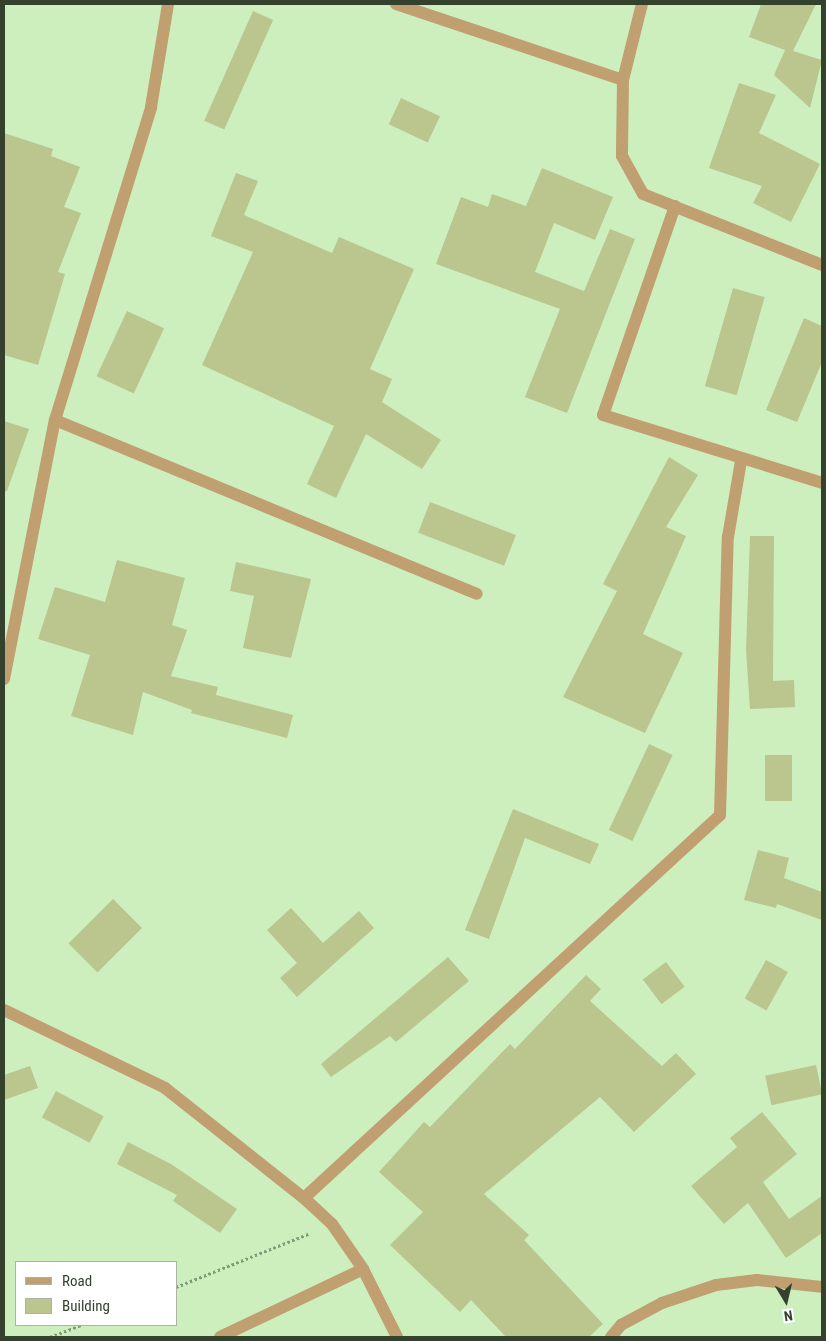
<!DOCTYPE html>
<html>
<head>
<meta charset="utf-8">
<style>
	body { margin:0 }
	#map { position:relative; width:826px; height:1341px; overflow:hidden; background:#cdefbe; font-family:"Roboto Condensed",sans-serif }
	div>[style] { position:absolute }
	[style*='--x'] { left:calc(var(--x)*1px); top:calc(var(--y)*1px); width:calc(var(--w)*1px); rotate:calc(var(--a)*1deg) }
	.building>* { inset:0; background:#bbc58e; transform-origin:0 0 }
	.path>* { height:3px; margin-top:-1.5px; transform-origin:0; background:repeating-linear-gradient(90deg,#829a77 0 2.5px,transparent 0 5px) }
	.service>* { height:12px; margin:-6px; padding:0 6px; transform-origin:6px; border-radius:6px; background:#c09f71 }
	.minor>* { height:12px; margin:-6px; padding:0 6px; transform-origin:6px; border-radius:6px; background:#c09f71 }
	span { translate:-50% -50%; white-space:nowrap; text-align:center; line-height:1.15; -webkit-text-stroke:4px #fff; paint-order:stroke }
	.frame { position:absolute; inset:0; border:5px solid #33412d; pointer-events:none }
	.legend { position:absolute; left:15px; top:1261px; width:162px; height:65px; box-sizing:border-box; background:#fff; border:1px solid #adb3ab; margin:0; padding:6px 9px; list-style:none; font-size:15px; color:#33412d }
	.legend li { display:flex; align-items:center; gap:10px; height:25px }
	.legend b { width:25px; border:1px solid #adb3ab }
	.north { position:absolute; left:761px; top:1276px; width:50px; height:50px; -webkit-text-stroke:4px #fff; paint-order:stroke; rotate:171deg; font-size:14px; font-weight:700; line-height:20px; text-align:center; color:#33412d }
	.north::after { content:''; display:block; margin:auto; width:18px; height:22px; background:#33412d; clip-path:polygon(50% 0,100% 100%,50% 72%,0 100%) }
</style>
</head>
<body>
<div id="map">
	<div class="building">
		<i style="clip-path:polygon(761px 4px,816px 4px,793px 51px,822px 60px,810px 108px,774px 75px,785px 50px,749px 37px)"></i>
		<i style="left:253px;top:11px;width:22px;height:120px;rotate:24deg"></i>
		<i style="clip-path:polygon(739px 83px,776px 95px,759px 133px,820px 164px,791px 222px,753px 203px,762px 186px,709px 168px)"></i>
		<i style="left:401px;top:98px;width:43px;height:29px;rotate:25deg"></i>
		<i style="clip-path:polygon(4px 133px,53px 149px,51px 156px,80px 167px,64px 207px,81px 213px,58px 272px,65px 274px,38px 365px,4px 355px)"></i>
		<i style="clip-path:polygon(542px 168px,613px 197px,595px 240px,554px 223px,535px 272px,584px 291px,610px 229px,635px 239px,567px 413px,525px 397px,560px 309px,436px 264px,461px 197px,488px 207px,492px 194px,526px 206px)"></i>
		<i style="clip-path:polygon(236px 173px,258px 181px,244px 215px,332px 253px,339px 237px,414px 269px,370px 369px,392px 379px,382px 402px,441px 440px,422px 469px,366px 434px,336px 498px,307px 484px,334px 426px,202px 365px,253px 252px,211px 236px)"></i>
		<i style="left:733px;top:288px;width:33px;height:102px;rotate:16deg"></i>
		<i style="left:127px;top:311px;width:41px;height:72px;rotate:25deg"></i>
		<i style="clip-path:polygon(804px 318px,822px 326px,822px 362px,797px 422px,766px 410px)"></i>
		<i style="clip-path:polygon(4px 421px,29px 429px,7px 491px,4px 491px)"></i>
		<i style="clip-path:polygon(669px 457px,698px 475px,666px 527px,686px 536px,643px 634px,683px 653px,645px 733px,563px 697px,617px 591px,603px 584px)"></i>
		<i style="left:430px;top:502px;width:92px;height:33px;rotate:21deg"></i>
		<i style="clip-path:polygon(750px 536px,774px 536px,773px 681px,794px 680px,795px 707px,750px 709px,746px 650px)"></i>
		<i style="clip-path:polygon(117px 560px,185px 578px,172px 625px,187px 630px,171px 676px,218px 687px,216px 695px,293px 715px,287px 738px,191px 713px,192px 710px,143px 692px,133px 735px,71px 716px,90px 655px,38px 639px,55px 587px,105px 602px)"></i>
		<i style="clip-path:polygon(236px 562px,311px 579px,291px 658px,243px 648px,254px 596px,230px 591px)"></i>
		<i style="left:649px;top:744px;width:26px;height:95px;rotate:25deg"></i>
		<i style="left:765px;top:755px;width:27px;height:46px"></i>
		<i style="clip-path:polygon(513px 809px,599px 844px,590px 864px,525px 838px,489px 939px,465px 930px)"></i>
		<i style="clip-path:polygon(758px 850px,789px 858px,784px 878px,822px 892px,822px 920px,777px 904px,776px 908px,744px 900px)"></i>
		<i style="left:113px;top:899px;width:41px;height:63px;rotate:45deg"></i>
		<i style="clip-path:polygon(291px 908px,323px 943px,359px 911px,374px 928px,297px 997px,280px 978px,297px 963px,267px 930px)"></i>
		<i style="clip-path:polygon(448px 957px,469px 981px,396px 1042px,390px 1036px,331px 1077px,321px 1064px)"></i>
		<i style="left:766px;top:960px;width:25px;height:44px;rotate:29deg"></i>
		<i style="left:666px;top:962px;width:31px;height:29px;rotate:53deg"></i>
		<i style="clip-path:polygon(586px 975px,601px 989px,590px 1001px,662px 1066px,676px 1053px,696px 1074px,634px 1132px,600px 1097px,484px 1194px,529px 1235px,524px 1240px,603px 1324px,589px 1337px,506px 1337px,471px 1300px,460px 1312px,390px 1245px,423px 1212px,379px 1172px,424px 1122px,430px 1127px,510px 1044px,515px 1049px)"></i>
		<i style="left:816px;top:1065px;width:30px;height:52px;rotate:78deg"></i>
		<i style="clip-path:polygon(30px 1066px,38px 1088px,4px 1100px,4px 1075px)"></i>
		<i style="left:56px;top:1091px;width:54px;height:30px;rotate:28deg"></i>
		<i style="clip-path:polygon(762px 1112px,797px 1154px,763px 1182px,789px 1219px,822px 1196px,822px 1233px,786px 1258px,748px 1203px,724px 1224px,691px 1186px,737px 1147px,730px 1138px)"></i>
		<i style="clip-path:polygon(128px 1142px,171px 1164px,237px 1209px,220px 1233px,173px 1201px,177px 1195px,117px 1164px)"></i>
	</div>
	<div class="path">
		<i style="--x:176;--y:1287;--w:144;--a:-21.9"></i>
		<i style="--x:50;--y:1337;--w:33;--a:-21"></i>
	</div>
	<div class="service">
		<i style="--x:720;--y:815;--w:278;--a:-88.4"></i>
		<i style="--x:728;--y:537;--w:77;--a:-80.3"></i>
	</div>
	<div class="minor">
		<i style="--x:396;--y:4;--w:239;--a:18.5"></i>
		<i style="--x:623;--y:80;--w:76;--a:90.8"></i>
		<i style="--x:622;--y:156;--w:43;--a:61.1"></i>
		<i style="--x:643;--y:194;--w:193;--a:21.6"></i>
		<i style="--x:623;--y:80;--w:78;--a:-76"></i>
		<i style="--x:675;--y:206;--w:221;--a:109"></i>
		<i style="--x:603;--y:415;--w:229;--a:17.2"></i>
		<i style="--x:55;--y:420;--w:456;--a:22.4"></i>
		<i style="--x:4;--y:679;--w:264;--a:-78.9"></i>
		<i style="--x:55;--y:420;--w:327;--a:-72.9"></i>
		<i style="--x:151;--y:107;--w:104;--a:-80.6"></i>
		<i style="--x:4;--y:1010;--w:179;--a:25.8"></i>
		<i style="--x:165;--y:1088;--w:177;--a:38.4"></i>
		<i style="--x:304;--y:1198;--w:38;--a:43"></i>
		<i style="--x:332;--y:1224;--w:55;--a:55.4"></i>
		<i style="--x:363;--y:1269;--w:76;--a:63.4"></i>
		<i style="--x:304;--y:1198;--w:565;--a:-42.63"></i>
		<i style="--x:220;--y:1337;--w:158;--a:-25.4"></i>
		<i style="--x:611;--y:1337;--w:16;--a:-50"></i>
		<i style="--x:621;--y:1325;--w:47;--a:-28.2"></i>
		<i style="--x:662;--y:1303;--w:57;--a:-18.4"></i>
		<i style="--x:716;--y:1285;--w:41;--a:-7"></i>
		<i style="--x:757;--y:1280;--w:65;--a:6.1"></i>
	</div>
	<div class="frame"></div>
	<ul class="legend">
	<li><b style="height:6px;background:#c09f71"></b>Road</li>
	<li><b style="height:14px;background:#bbc58e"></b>Building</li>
	</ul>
	<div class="north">N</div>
</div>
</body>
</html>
